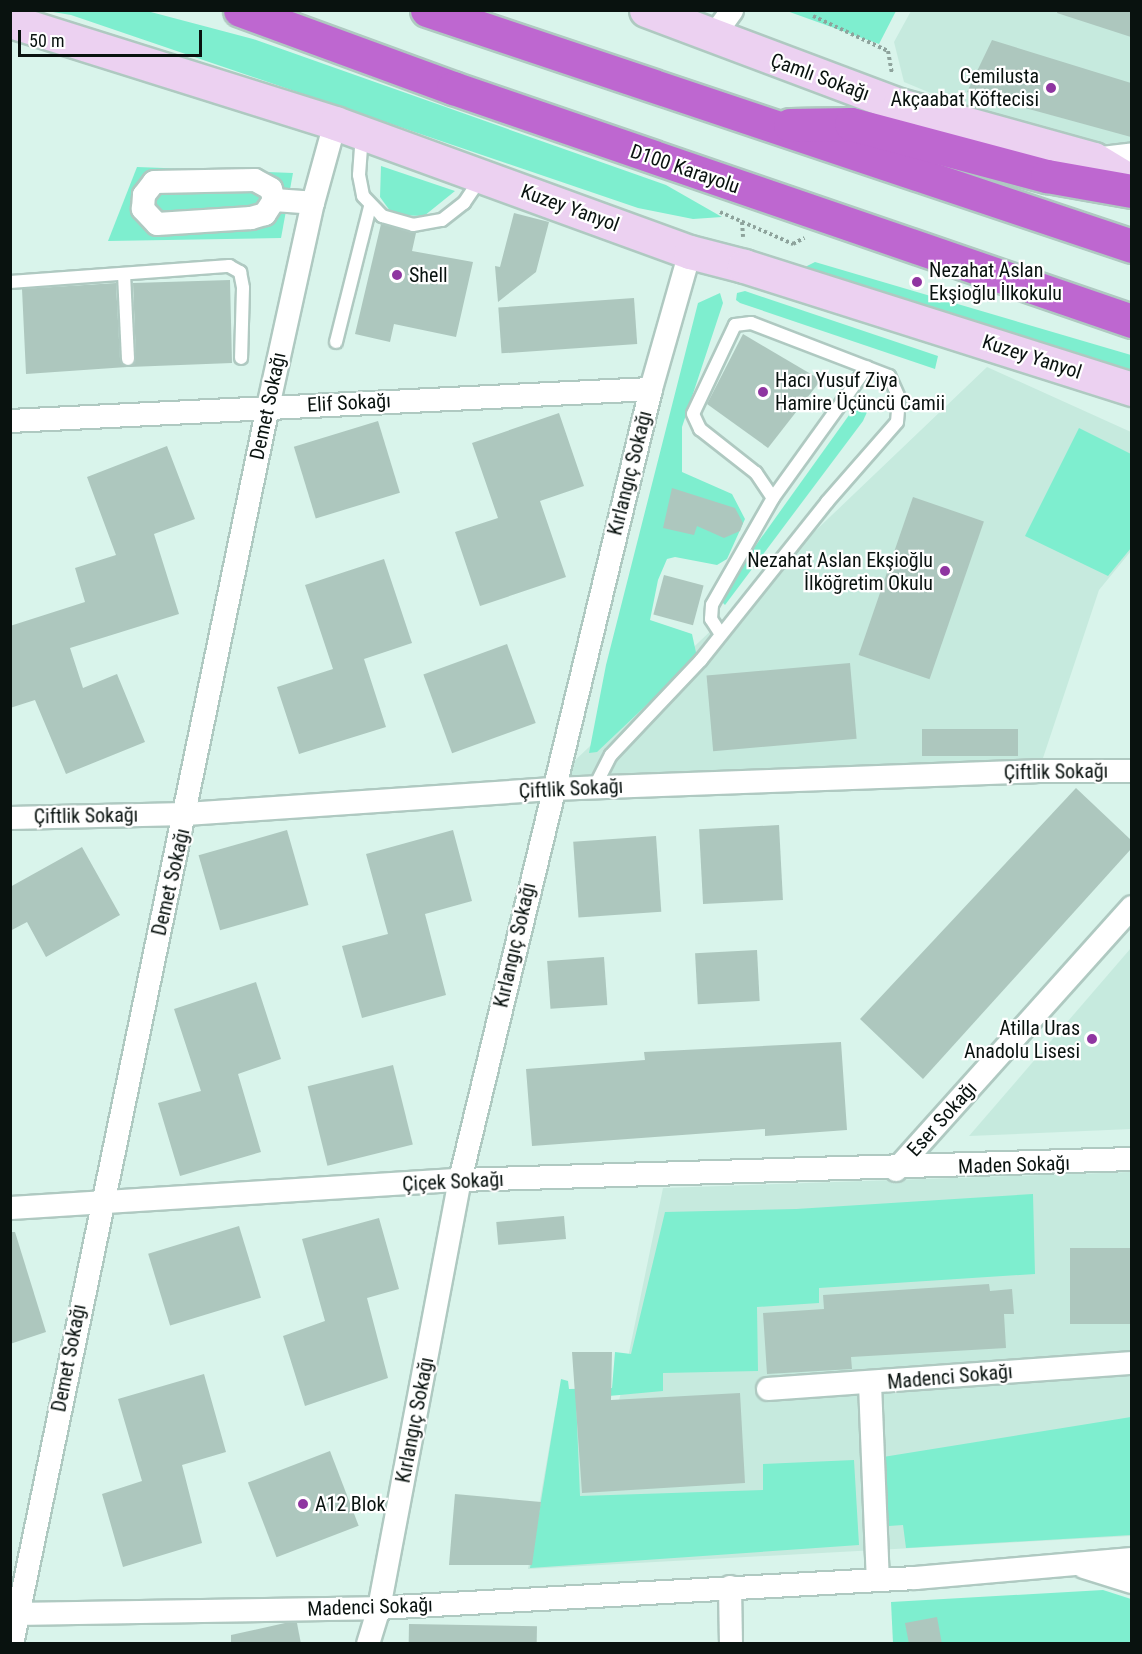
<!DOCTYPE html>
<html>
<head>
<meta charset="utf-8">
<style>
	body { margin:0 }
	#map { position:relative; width:1142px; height:1654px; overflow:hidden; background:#d9f4eb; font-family:"Roboto Condensed",sans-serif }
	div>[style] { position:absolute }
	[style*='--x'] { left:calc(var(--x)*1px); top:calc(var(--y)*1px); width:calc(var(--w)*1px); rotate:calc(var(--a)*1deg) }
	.built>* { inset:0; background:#c6eade }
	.green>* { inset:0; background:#7eeecf }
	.building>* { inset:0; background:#adc7be; transform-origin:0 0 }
	.path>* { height:4px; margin-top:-2px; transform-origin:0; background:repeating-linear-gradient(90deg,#8ea39c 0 3px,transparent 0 6px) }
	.roads { filter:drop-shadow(2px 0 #afc9c1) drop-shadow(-2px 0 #afc9c1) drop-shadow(0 2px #afc9c1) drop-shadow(0 -2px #afc9c1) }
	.lane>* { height:12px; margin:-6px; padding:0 6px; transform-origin:6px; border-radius:6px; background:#fff }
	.street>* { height:22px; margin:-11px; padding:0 11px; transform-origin:11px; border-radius:11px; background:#fff }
	.secondary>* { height:33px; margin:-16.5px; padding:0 16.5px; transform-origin:16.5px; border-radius:16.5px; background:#ecd1f1 }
	.highway>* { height:33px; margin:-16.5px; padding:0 16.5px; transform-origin:16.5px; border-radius:16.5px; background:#be67d0 }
	.dots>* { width:16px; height:16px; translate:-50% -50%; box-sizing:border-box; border:3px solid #fff; border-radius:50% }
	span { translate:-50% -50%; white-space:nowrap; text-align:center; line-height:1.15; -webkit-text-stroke:4.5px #fff; paint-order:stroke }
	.poi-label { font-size:20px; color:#09120f }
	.right { translate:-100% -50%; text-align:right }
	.left { translate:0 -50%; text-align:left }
	.street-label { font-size:20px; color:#09120f }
	.frame { position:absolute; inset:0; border:12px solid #09120f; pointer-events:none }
	.scale { position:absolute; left:18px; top:30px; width:184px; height:27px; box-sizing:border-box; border:3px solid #09120f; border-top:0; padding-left:8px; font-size:18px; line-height:21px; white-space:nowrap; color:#09120f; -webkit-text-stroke:4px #fff; paint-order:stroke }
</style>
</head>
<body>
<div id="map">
	<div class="built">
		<i style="clip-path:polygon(911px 11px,1131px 11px,1131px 157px,1039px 138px,904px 82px,894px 42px)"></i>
		<i style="clip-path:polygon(987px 367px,1131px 432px,1131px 551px,1099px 590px,1037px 776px,544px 790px)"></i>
		<i style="clip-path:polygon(1131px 948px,1131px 1129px,969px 1136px)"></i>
		<i style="clip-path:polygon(1131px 1172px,1131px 1536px,528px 1569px,556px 1408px,618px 1406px,663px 1188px)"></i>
	</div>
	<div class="green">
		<i style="clip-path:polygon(784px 10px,896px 10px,896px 11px,879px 44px)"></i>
		<i style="clip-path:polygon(47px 11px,147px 11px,253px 39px,666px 185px,722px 217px,693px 219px,638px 208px,71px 15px)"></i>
		<i style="clip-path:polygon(381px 166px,455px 191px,424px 216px,393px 215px,380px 197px)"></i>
		<i style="clip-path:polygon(137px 167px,293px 173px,281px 238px,108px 241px)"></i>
		<i style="clip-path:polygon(815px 262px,1131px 355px,1131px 371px,801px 269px)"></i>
		<i style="clip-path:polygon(745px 291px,938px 356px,935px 369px,740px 303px,736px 300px,737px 293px)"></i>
		<i style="clip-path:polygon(720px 293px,723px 303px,682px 427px,682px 472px,732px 494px,745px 519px,727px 559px,717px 565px,675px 557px,667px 559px,658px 580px,650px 620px,692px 634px,697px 657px,597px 752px,589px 753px,606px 665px,698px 303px)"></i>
		<i style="clip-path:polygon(862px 397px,868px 397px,871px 403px,863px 421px,725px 605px,722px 602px,751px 552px)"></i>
		<i style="clip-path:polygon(1079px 428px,1131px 454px,1131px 548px,1108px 576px,1025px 536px)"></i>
		<i style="clip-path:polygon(1033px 1194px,1035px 1274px,819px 1288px,819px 1303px,757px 1307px,758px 1371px,663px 1373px,663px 1391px,576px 1399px,580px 1496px,763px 1490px,763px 1464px,854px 1460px,859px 1545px,530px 1568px,561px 1379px,568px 1381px,569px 1389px,612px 1388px,615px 1352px,631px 1354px,665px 1212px,796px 1209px)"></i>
		<i style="clip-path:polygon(1131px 1417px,1131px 1535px,906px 1548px,903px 1525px,889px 1526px,883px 1457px)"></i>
		<i style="clip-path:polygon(1103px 1590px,1131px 1599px,1131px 1643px,893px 1643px,891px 1602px)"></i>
	</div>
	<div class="building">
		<i style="clip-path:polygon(1058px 10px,1131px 10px,1131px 37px,1057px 13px)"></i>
		<i style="clip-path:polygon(992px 40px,1131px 83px,1131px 137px,967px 92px)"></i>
		<i style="clip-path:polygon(514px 213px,549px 222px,536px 272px,498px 302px,495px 266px,500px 267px)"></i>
		<i style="clip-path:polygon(381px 224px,416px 233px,412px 251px,473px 262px,456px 337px,394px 324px,390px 342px,355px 334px)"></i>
		<i style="clip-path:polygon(230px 280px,232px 363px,129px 367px,136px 359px,133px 283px)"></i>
		<i style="clip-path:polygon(116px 283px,120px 359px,127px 367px,26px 374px,22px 289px)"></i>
		<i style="left:634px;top:298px;width:46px;height:136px;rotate:86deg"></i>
		<i style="clip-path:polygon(743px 334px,821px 380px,768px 448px,707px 404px)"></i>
		<i style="clip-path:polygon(559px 413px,584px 486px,540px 501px,566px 577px,480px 606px,455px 532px,498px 518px,472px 443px)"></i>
		<i style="left:378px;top:421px;width:75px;height:88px;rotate:73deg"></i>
		<i style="clip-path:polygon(167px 446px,195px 519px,154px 534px,179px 614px,70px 648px,83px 688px,117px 674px,145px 742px,66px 774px,35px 700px,10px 708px,10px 626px,85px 602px,75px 568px,116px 555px,87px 477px)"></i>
		<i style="clip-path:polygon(672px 488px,735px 508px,743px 523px,740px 531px,724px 538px,697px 526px,694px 535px,663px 528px)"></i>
		<i style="left:913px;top:497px;width:75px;height:167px;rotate:19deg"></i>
		<i style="clip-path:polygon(384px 559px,412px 643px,364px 659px,386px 727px,299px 754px,277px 687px,333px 669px,305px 585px)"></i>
		<i style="left:664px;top:575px;width:41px;height:41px;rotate:15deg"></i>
		<i style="left:507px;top:644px;width:84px;height:89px;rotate:70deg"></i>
		<i style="left:850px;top:663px;width:76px;height:144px;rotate:85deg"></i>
		<i style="left:1018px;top:729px;width:27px;height:96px;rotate:90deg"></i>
		<i style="clip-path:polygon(1076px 788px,1131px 840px,1131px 849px,923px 1079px,860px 1019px)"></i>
		<i style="left:779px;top:825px;width:75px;height:80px;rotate:87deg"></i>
		<i style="left:287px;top:830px;width:78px;height:92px;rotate:74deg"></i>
		<i style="clip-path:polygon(453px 830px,472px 901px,425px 914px,446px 995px,362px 1018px,342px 946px,388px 934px,366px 854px)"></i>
		<i style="left:656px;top:836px;width:76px;height:83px;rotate:86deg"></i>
		<i style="clip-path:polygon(82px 847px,120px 915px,46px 957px,27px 922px,10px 931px,10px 887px)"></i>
		<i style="left:757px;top:950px;width:51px;height:62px;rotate:87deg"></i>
		<i style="left:604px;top:957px;width:48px;height:57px;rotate:86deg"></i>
		<i style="clip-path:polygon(256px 982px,281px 1059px,238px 1074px,261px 1152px,180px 1176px,158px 1103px,201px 1091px,174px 1009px)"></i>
		<i style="clip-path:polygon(841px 1042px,847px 1130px,765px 1136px,765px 1129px,532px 1146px,526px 1069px,645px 1060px,644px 1052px)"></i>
		<i style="left:393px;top:1065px;width:82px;height:88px;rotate:76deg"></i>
		<i style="left:564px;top:1216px;width:23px;height:68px;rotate:85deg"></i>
		<i style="clip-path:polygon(379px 1218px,399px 1289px,367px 1298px,388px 1378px,305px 1406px,283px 1336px,325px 1321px,302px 1239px)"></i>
		<i style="left:239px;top:1226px;width:75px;height:95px;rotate:73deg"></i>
		<i style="clip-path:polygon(10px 1232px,15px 1232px,46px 1332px,10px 1344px)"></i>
		<i style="left:1131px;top:1248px;width:76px;height:61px;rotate:90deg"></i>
		<i style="clip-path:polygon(989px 1284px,990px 1291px,1012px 1289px,1014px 1314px,1004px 1314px,1006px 1348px,851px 1357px,852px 1369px,767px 1374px,763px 1313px,824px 1309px,823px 1295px)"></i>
		<i style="clip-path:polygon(572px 1352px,612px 1352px,611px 1400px,740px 1393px,745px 1483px,582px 1493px)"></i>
		<i style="clip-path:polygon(204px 1374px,226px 1452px,182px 1465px,202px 1543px,123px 1567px,102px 1494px,142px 1481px,118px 1399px)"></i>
		<i style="left:330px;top:1451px;width:80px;height:88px;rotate:69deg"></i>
		<i style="clip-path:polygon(455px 1494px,541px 1502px,532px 1565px,449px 1565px)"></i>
		<i style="clip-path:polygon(937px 1617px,942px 1644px,909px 1644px,905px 1623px)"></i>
		<i style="clip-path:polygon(285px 1623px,297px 1623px,301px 1644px,231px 1644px,231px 1635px)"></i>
		<i style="left:409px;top:1624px;width:128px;height:20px;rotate:1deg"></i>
	</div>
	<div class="path">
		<i style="--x:813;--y:16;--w:83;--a:25"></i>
		<i style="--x:888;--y:51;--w:22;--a:80"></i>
		<i style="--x:720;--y:212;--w:80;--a:23.7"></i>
		<i style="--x:793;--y:244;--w:13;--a:-29"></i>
		<i style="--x:742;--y:222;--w:15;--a:86"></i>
	</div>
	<div class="roads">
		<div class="lane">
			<i style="--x:362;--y:134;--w:41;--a:94.2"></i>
			<i style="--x:359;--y:175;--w:21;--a:79"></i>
			<i style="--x:363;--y:196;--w:28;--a:46"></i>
			<i style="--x:382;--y:216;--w:32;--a:16"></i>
			<i style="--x:413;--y:225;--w:29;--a:-10"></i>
			<i style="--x:442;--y:220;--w:28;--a:-38"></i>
			<i style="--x:464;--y:203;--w:30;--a:-56"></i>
			<i style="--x:124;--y:274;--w:85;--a:87.3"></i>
			<i style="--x:10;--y:282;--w:220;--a:-4.2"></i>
			<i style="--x:229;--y:266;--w:13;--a:29"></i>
			<i style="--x:240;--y:272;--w:16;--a:79"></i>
			<i style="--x:243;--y:288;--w:70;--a:91.6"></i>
			<i style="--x:336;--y:342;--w:139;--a:-75.9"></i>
			<i style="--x:773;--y:498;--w:161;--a:-54.3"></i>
			<i style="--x:594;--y:788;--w:37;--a:-63"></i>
			<i style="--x:611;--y:755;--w:131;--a:-46.5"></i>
			<i style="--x:701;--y:660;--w:202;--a:-51.4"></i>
			<i style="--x:827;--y:502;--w:106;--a:-48.8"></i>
			<i style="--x:897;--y:422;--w:24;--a:-85"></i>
			<i style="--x:899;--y:398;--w:24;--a:-114"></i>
			<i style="--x:889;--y:376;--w:148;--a:-159"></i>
			<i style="--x:751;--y:323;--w:16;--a:173"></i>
			<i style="--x:735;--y:325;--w:98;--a:115.3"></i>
			<i style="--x:693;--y:414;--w:17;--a:65"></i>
			<i style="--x:700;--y:429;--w:71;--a:38.2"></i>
			<i style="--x:756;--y:473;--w:30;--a:56"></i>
			<i style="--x:773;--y:498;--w:123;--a:119.7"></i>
			<i style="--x:712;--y:605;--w:14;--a:94"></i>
			<i style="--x:711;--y:619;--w:17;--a:57"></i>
		</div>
		<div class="street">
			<i style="--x:712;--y:38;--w:34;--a:-54"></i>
			<i style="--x:1094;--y:159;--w:38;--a:-7"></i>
			<i style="--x:274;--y:200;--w:17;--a:123"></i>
			<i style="--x:265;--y:214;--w:15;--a:164"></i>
			<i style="--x:251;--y:218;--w:94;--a:176.3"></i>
			<i style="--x:157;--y:224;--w:21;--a:-133"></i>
			<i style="--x:143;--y:209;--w:14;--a:-86"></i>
			<i style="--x:144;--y:195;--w:16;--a:-52"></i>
			<i style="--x:154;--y:182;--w:101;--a:-1.1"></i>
			<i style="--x:255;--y:180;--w:18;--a:29"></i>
			<i style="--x:271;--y:189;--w:11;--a:75"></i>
			<i style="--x:274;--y:200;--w:39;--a:4"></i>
			<i style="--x:10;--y:421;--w:642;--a:-2.86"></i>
			<i style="--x:10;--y:818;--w:176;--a:-1.3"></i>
			<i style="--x:186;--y:814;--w:367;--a:-3.9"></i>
			<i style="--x:552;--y:789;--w:484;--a:-2.1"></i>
			<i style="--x:1036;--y:771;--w:96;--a:0"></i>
			<i style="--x:896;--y:1170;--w:353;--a:-48.1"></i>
			<i style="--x:10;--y:1208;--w:451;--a:-3.6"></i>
			<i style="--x:460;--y:1180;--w:672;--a:-1.79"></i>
			<i style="--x:870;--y:1384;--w:195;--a:87.7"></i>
			<i style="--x:768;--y:1389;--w:365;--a:-4.1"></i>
			<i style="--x:1084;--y:1567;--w:50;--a:17.4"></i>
			<i style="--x:730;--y:1587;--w:57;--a:89"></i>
			<i style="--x:10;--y:1614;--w:369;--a:-0.9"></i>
			<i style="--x:379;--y:1608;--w:537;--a:-3.2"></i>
			<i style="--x:915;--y:1578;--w:218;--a:-5"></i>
			<i style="--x:12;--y:1644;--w:1263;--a:-78.31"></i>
			<i style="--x:268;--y:407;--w:209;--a:-77.6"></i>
			<i style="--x:313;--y:203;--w:83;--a:-74.6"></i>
			<i style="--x:368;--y:1644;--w:38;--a:-73"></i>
			<i style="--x:379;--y:1608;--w:436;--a:-79.3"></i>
			<i style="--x:460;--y:1180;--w:814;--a:-76.42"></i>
			<i style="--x:651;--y:389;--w:142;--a:-74.1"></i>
		</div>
		<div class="secondary">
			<i style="--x:646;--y:10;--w:270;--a:20.6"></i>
			<i style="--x:899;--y:105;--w:202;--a:15.5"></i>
			<i style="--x:1094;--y:159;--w:44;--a:31.2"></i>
			<i style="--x:10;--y:21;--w:341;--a:17.4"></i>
			<i style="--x:335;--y:123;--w:378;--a:20"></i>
			<i style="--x:690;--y:252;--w:56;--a:14.5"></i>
			<i style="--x:744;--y:266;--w:407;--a:17.6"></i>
		</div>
		<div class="highway">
			<i style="--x:240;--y:10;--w:227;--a:20.1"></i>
			<i style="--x:453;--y:88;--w:718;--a:18.94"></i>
			<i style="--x:427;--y:10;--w:743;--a:18.51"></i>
			<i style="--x:790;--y:125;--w:61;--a:-0.9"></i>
			<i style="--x:851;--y:124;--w:203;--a:14.9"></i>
			<i style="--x:1047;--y:176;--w:86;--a:10"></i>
		</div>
	</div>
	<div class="dots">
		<i style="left:1051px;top:88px;background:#8f35a1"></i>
		<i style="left:397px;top:275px;background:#8f35a1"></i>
		<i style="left:917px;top:282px;background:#8f35a1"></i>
		<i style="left:763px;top:392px;background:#8f35a1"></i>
		<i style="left:945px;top:571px;background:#8f35a1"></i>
		<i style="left:1092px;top:1039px;background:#8f35a1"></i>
		<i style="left:303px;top:1504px;background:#8f35a1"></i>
	</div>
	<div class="poi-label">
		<span class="right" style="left:1039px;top:88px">Cemilusta<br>Akçaabat Köftecisi</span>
		<span class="left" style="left:929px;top:282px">Nezahat Aslan<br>Ekşioğlu İlkokulu</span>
		<span class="left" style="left:409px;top:275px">Shell</span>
		<span class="left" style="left:775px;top:392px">Hacı Yusuf Ziya<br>Hamire Üçüncü Camii</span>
		<span class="right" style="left:933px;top:572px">Nezahat Aslan Ekşioğlu<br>İlköğretim Okulu</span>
		<span class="right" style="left:1080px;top:1040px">Atilla Uras<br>Anadolu Lisesi</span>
		<span class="left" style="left:315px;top:1504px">A12 Blok</span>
	</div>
	<div class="street-label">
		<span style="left:820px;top:77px;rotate:20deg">Çamlı Sokağı</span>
		<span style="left:685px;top:169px;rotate:19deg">D100 Karayolu</span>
		<span style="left:570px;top:208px;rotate:20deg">Kuzey Yanyol</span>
		<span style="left:1032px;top:357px;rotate:18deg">Kuzey Yanyol</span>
		<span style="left:349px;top:403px;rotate:-3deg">Elif Sokağı</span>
		<span style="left:268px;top:406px;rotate:-78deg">Demet Sokağı</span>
		<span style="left:630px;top:473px;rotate:-76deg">Kırlangıç Sokağı</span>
		<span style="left:1056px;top:772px;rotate:-1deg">Çiftlik Sokağı</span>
		<span style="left:571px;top:789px;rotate:-3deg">Çiftlik Sokağı</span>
		<span style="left:86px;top:816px;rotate:-1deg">Çiftlik Sokağı</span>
		<span style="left:171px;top:882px;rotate:-77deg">Demet Sokağı</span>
		<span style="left:515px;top:945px;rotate:-77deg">Kırlangıç Sokağı</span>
		<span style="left:942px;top:1119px;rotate:-48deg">Eser Sokağı</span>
		<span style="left:1014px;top:1165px;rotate:-2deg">Maden Sokağı</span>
		<span style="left:453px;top:1182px;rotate:-3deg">Çiçek Sokağı</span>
		<span style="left:69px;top:1358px;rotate:-79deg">Demet Sokağı</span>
		<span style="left:950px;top:1377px;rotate:-5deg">Madenci Sokağı</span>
		<span style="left:415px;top:1420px;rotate:-79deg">Kırlangıç Sokağı</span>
		<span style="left:370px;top:1607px;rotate:-2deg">Madenci Sokağı</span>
	</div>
	<div class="frame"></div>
	<div class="scale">50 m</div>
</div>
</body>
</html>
